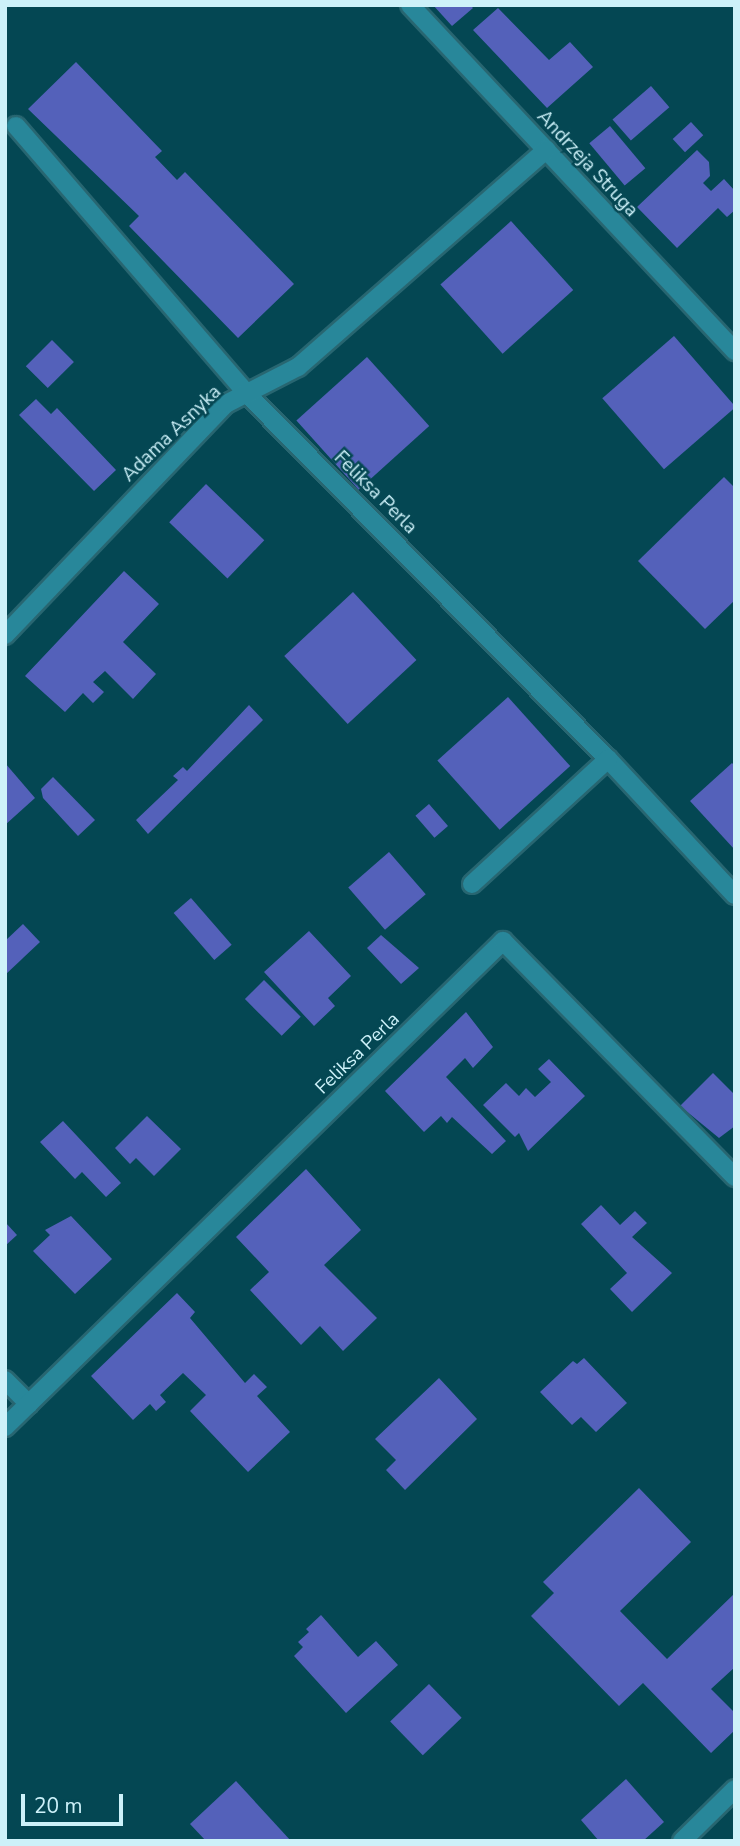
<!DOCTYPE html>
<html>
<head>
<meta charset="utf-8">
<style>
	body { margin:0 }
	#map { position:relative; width:740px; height:1846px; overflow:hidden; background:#044753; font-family:"Nunito Sans",sans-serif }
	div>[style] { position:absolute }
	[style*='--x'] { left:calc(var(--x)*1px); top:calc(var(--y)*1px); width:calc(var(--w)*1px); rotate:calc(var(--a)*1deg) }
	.building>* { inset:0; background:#5461ba; transform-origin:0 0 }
	.roads { filter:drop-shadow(2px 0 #286671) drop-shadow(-2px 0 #286671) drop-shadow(0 2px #286671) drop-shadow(0 -2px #286671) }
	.minor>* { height:18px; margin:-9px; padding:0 9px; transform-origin:9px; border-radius:9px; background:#28879a }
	span { translate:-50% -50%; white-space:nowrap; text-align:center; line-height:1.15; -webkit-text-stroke:5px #044753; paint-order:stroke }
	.street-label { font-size:19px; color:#cdf1f9 }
	.frame { position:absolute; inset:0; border:7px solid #cdf1f9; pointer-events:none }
	.scale { position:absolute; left:21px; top:1794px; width:102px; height:32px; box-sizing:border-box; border:4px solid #cdf1f9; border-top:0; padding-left:9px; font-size:21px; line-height:24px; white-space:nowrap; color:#cdf1f9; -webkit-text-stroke:5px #044753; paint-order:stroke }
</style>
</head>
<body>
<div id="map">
	<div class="building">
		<i style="clip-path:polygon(433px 5px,470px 5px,473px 8px,452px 26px)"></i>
		<i style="clip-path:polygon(498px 8px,549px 60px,570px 42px,593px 67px,547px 108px,473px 30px)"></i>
		<i style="clip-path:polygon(76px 62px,162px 151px,155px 157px,177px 180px,185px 172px,294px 284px,238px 338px,129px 226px,139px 216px,28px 109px)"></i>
		<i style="left:651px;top:86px;width:28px;height:51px;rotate:49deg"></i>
		<i style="left:691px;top:122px;width:18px;height:25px;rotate:47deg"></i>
		<i style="left:610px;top:126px;width:55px;height:27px;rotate:50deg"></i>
		<i style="clip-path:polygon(697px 150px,709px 162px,710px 176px,703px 183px,711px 191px,724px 179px,735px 191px,735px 210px,727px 217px,718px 208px,677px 248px,637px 207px)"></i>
		<i style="left:511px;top:221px;width:93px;height:95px;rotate:48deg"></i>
		<i style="left:674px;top:336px;width:94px;height:95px;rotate:49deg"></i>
		<i style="left:52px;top:340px;width:31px;height:37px;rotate:45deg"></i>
		<i style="left:367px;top:357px;width:93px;height:95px;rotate:48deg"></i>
		<i style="clip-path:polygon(36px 399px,51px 414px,57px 408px,116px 470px,94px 491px,19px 415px)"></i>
		<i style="clip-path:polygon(724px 477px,735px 488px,735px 600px,705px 629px,638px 561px)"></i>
		<i style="left:206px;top:484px;width:81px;height:53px;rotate:44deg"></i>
		<i style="clip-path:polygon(124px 571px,159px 604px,123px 642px,156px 674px,133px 699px,105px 671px,93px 682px,104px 692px,93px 703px,83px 693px,65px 712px,25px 676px)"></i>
		<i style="left:353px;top:592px;width:93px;height:94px;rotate:47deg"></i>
		<i style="left:508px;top:697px;width:93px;height:95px;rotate:48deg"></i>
		<i style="clip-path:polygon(249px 705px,263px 720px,148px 834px,136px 820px,178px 780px,173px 776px,183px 767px,187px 771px)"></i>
		<i style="clip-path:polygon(5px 763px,35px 798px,5px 825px)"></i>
		<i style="clip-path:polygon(732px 763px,735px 766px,735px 850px,690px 801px)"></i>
		<i style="clip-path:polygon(53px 777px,95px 820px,78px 836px,43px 798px,41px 789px)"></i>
		<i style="left:429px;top:804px;width:29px;height:18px;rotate:49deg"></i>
		<i style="left:389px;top:852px;width:56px;height:54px;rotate:49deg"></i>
		<i style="left:191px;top:898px;width:62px;height:23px;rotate:49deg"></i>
		<i style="clip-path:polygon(23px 924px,40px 942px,5px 975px,5px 941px)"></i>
		<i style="clip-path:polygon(309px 931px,351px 976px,328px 998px,335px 1006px,314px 1026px,264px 972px)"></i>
		<i style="clip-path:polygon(381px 935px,419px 968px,401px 984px,367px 948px)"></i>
		<i style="left:264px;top:980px;width:52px;height:27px;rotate:45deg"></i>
		<i style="clip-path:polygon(466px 1012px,493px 1047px,473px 1068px,465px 1058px,446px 1077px,506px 1141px,492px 1154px,452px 1117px,447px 1123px,441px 1116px,424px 1132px,385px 1091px)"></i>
		<i style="clip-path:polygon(549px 1059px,585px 1096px,528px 1151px,519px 1133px,515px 1137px,483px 1105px,506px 1083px,519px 1096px,526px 1088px,535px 1097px,551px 1082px,538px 1069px)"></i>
		<i style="clip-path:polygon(713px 1073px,735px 1095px,735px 1126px,719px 1138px,680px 1106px)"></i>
		<i style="clip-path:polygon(147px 1116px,181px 1149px,154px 1176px,136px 1158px,130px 1164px,115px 1148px)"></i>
		<i style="clip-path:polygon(63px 1121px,121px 1183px,106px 1197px,82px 1172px,75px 1179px,40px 1142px)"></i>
		<i style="clip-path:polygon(306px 1169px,361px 1230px,324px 1265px,377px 1318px,343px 1351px,320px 1326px,301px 1345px,250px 1290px,269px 1272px,236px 1237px)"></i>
		<i style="clip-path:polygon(601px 1205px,620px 1225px,635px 1211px,647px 1223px,632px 1237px,672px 1273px,632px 1312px,610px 1289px,627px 1273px,581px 1224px)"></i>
		<i style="clip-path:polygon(71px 1216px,112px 1259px,75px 1294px,33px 1251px,50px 1235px,45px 1230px)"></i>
		<i style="clip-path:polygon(5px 1222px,17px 1235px,5px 1246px)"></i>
		<i style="clip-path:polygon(177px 1293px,195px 1312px,190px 1318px,245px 1383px,254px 1374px,267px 1387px,257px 1396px,290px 1432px,248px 1472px,190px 1411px,206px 1395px,183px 1373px,160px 1395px,166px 1402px,156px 1411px,150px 1404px,133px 1420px,91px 1376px)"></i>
		<i style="clip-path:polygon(584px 1358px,627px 1403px,596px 1432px,581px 1417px,572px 1425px,540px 1392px,573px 1361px,577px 1364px)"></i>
		<i style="clip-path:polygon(439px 1378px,477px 1419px,405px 1490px,386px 1470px,396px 1460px,375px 1439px)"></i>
		<i style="clip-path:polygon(639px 1488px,691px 1542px,620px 1611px,667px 1659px,735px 1593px,735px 1667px,711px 1689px,735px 1713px,735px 1730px,711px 1753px,643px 1683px,619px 1706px,531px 1616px,554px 1593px,543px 1582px)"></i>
		<i style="clip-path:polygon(321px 1615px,358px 1657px,376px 1641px,398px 1665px,346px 1713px,294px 1656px,303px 1647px,298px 1642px,309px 1632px,306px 1629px)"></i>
		<i style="left:429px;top:1684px;width:47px;height:54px;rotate:46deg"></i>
		<i style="clip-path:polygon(626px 1779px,664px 1822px,643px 1841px,599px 1841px,581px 1820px)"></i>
		<i style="clip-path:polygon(236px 1781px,291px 1841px,206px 1841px,190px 1824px)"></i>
	</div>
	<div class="roads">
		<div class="minor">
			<i style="--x:410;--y:5;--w:475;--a:46.8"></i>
			<i style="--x:16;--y:126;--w:354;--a:49.2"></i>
			<i style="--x:247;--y:394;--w:513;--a:45.32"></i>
			<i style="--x:608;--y:759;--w:186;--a:47"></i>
			<i style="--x:5;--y:635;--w:320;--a:-46.3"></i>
			<i style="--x:226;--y:404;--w:81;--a:-27.2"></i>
			<i style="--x:298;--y:367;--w:330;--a:-41.2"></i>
			<i style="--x:472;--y:884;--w:185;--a:-42.6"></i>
			<i style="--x:5;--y:1380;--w:34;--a:45"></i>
			<i style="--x:5;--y:1427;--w:696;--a:-44.3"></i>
			<i style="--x:503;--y:941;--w:331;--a:45.5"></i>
			<i style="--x:682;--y:1841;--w:74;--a:-44.5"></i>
		</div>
	</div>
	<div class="street-label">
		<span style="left:587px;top:164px;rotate:47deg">Andrzeja Struga</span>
		<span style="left:172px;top:434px;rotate:-44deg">Adama Asnyka</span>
		<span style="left:375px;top:493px;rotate:45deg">Feliksa Perla</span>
		<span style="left:358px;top:1054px;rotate:-44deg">Feliksa Perla</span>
	</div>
	<div class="frame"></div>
	<div class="scale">20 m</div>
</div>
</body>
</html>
